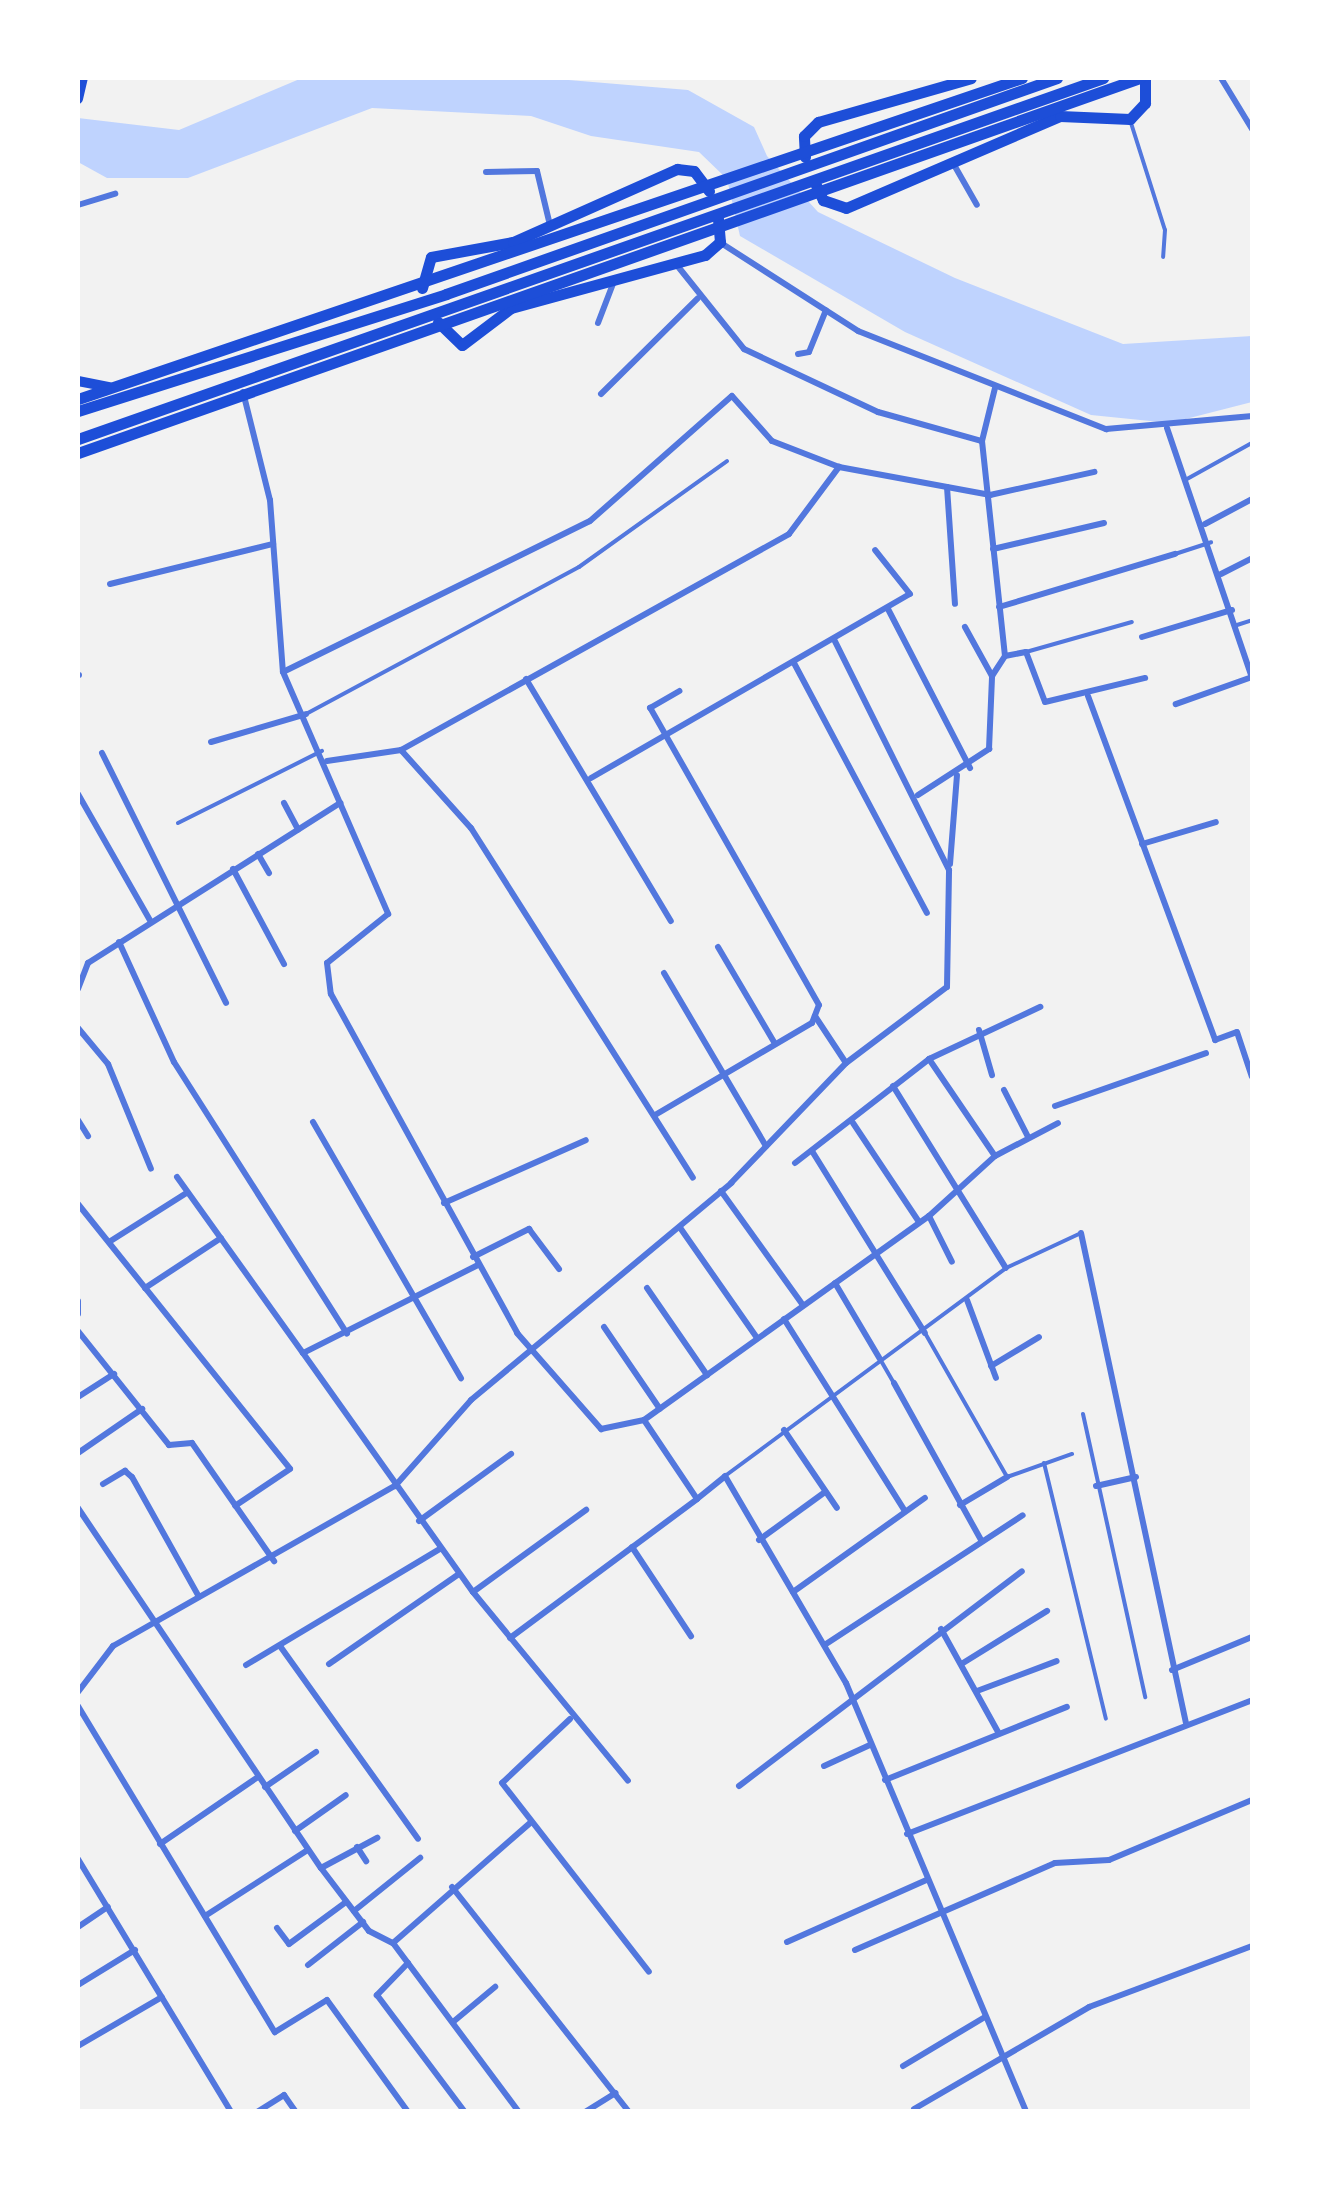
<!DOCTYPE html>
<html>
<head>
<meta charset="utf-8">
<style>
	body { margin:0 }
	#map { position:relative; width:1330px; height:2189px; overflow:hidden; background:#f2f2f2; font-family:"DM Sans",sans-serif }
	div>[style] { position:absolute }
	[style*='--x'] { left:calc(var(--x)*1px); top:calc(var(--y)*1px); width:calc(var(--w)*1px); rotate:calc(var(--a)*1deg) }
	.water>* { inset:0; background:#bfd3fe }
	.service>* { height:4px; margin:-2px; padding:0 2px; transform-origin:2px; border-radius:2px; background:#5277de }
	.minor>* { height:6px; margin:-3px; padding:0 3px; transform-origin:3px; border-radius:3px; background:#5277de }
	.secondary>* { height:10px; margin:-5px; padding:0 5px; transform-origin:5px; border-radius:5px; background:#1d4ed8 }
	.trunk>* { height:11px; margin:-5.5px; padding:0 5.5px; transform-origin:5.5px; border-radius:5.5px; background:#1d4ed8 }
	span { translate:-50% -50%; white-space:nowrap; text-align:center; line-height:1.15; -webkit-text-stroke:8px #fff; paint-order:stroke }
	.frame { position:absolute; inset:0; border:80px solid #fff; pointer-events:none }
</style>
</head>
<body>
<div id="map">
	<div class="water">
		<i style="clip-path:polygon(302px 78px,545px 78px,688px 90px,754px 127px,767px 156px,818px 212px,955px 278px,1123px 344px,1252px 336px,1252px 402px,1170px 423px,1091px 415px,905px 332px,740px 236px,727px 179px,699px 152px,591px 136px,531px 116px,372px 108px,188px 178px,107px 178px,78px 162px,78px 118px,179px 130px)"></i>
	</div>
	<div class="service">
		<i style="--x:1131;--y:123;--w:112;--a:72.4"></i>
		<i style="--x:1165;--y:230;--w:27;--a:94"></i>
		<i style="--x:1187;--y:479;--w:74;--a:-29"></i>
		<i style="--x:1175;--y:554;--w:38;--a:-18"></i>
		<i style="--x:1237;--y:625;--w:16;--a:-18"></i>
		<i style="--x:1026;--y:652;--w:110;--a:-15.8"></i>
		<i style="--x:306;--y:714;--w:310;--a:-28.3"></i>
		<i style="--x:579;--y:567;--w:182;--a:-35.6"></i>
		<i style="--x:178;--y:823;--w:161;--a:-26.6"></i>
		<i style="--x:925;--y:1333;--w:166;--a:60.3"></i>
		<i style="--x:1007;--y:1477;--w:69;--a:-19.5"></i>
		<i style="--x:880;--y:1359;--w:28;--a:60"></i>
		<i style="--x:1083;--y:1414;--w:290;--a:77.6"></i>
		<i style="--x:1044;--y:1463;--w:263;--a:76.4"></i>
		<i style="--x:725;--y:1476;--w:350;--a:-36.5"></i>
		<i style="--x:1006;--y:1268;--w:81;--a:-25"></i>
	</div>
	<div class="minor">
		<i style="--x:1221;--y:78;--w:60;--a:58.7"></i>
		<i style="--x:953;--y:163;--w:48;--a:60.3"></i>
		<i style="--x:486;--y:172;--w:51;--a:-1.1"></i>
		<i style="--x:537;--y:171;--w:56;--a:76.5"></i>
		<i style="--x:78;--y:205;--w:39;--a:-17"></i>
		<i style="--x:721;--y:243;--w:163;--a:32.7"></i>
		<i style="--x:858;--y:331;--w:267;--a:21.6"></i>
		<i style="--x:1106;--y:429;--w:147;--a:-5.1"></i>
		<i style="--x:676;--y:264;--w:109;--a:51.3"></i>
		<i style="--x:744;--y:349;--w:148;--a:25.2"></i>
		<i style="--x:878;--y:412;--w:108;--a:15.6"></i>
		<i style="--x:598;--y:323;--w:45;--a:-69.1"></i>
		<i style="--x:798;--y:354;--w:11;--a:-10"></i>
		<i style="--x:809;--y:352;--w:45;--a:-68"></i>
		<i style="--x:995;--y:388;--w:55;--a:103.8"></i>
		<i style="--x:982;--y:441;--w:216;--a:83.9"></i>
		<i style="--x:243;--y:392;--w:111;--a:76"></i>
		<i style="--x:270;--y:500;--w:172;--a:85.7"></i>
		<i style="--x:283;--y:672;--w:264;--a:66.5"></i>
		<i style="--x:388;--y:914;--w:78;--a:141.2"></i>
		<i style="--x:327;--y:963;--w:31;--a:83"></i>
		<i style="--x:331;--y:994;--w:387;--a:61.2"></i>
		<i style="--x:517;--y:1333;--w:128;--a:48.8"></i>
		<i style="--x:601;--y:1429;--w:44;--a:-11.8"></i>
		<i style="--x:644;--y:1420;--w:95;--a:56.1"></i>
		<i style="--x:697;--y:1499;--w:36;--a:-39"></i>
		<i style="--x:725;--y:1476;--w:240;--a:59.7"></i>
		<i style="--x:846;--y:1683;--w:465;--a:67.2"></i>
		<i style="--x:601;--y:394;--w:136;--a:-44.7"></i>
		<i style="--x:1167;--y:428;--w:263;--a:71.2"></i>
		<i style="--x:1252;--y:677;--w:81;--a:160.4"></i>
		<i style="--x:947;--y:487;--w:117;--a:86.1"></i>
		<i style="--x:1205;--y:524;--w:53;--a:-28"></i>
		<i style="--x:993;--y:549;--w:114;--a:-13.2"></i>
		<i style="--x:1221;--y:574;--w:35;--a:-27"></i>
		<i style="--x:110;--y:584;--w:168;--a:-13.8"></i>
		<i style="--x:999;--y:607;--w:184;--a:-16.8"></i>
		<i style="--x:888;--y:609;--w:179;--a:62.7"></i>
		<i style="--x:1142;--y:637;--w:94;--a:-16.7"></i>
		<i style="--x:1005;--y:656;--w:21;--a:-11"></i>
		<i style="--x:1026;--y:652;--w:53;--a:69.2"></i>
		<i style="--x:1045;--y:702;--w:103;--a:-13.5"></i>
		<i style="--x:794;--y:663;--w:283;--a:62"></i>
		<i style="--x:283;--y:672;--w:342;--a:-26.2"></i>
		<i style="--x:590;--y:521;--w:189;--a:-41.4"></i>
		<i style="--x:732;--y:396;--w:60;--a:48.4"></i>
		<i style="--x:772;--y:441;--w:72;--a:21.2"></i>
		<i style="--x:839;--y:467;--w:154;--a:10.5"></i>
		<i style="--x:990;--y:495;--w:107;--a:-12.5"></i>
		<i style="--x:78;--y:675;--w:1;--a:0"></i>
		<i style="--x:992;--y:676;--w:24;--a:-57"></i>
		<i style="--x:526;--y:679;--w:282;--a:59.1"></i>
		<i style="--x:1088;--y:696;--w:367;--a:69.7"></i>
		<i style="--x:1215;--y:1040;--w:23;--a:-20"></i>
		<i style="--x:1237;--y:1032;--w:47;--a:71.6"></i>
		<i style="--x:211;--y:742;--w:99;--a:-16.4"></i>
		<i style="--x:401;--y:750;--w:105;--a:48.1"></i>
		<i style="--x:471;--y:828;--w:414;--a:57.6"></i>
		<i style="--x:102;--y:753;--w:279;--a:63.6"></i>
		<i style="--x:327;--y:761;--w:75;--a:-8.5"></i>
		<i style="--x:401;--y:750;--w:444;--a:-29.1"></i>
		<i style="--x:789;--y:534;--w:84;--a:-53.3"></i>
		<i style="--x:591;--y:778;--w:368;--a:-30"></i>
		<i style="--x:910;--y:594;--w:56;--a:-128.5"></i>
		<i style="--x:78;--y:794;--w:147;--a:60.3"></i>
		<i style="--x:918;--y:795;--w:85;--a:-32.9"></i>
		<i style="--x:989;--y:749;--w:73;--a:-87.6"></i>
		<i style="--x:992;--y:676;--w:56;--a:-118.9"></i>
		<i style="--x:284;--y:803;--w:30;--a:62"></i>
		<i style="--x:1142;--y:844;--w:77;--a:-16.6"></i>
		<i style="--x:258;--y:854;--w:22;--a:60"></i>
		<i style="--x:950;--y:864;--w:89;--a:-85.5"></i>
		<i style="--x:233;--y:869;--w:108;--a:61.8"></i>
		<i style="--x:119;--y:942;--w:132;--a:65.4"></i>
		<i style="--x:174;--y:1062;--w:322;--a:57.5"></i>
		<i style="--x:718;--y:947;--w:110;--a:59.5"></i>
		<i style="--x:664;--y:973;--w:201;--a:59.5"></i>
		<i style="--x:78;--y:989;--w:28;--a:-69"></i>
		<i style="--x:88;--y:963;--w:299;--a:-32.4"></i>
		<i style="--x:815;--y:1016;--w:56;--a:56.6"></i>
		<i style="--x:78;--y:1028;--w:47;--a:50.2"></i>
		<i style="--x:108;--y:1064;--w:113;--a:67.7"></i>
		<i style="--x:979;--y:1030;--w:47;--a:73.9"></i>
		<i style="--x:929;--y:1059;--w:117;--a:55.8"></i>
		<i style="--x:893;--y:1086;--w:214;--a:58.2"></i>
		<i style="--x:1004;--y:1090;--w:53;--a:62.9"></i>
		<i style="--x:1055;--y:1106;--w:160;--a:-19.3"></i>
		<i style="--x:655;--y:1115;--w:182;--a:-30.4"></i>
		<i style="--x:812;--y:1023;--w:19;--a:-69"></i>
		<i style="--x:819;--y:1005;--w:342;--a:-119.6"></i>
		<i style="--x:650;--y:708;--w:34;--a:-30"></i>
		<i style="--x:78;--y:1120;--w:19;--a:58"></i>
		<i style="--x:313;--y:1122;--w:296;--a:60"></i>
		<i style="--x:853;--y:1123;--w:119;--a:56.3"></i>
		<i style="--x:812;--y:1151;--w:214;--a:58.2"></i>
		<i style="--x:795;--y:1163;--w:170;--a:-37.8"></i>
		<i style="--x:929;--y:1059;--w:123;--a:-25.1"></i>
		<i style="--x:177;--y:1177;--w:216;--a:54.4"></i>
		<i style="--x:721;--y:1191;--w:140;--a:54.3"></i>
		<i style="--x:444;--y:1203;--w:155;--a:-23.9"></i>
		<i style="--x:78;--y:1204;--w:339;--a:51.3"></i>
		<i style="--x:290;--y:1469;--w:66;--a:146.1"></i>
		<i style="--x:929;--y:1216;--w:51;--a:63.4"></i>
		<i style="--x:681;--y:1229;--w:133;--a:55.1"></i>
		<i style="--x:1081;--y:1233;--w:501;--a:77.91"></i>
		<i style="--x:109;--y:1242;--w:93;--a:-32.3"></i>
		<i style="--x:473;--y:1257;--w:63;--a:-26.6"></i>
		<i style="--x:529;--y:1229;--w:50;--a:53.1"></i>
		<i style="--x:478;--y:1265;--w:196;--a:153.3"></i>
		<i style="--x:303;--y:1353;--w:293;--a:54.6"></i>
		<i style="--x:473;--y:1592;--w:244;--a:50.6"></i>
		<i style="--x:835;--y:1283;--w:88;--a:59.4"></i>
		<i style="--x:145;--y:1288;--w:91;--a:-33.3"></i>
		<i style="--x:647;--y:1288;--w:106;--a:55.4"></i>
		<i style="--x:967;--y:1300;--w:83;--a:69.6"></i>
		<i style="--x:78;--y:1301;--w:13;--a:90"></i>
		<i style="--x:784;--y:1319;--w:227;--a:57.8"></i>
		<i style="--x:604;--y:1327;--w:99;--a:55.7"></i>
		<i style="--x:78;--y:1331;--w:146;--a:51.4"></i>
		<i style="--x:169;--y:1445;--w:23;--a:-5"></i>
		<i style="--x:192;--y:1443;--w:144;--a:55.2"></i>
		<i style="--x:991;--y:1366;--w:56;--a:-31.1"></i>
		<i style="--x:894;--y:1383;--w:179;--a:61"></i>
		<i style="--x:78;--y:1397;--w:43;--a:-32.6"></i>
		<i style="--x:644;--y:1420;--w:350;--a:-35.6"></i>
		<i style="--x:929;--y:1216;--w:89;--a:-42.3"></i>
		<i style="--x:995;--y:1156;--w:71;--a:-27.6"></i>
		<i style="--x:784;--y:1430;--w:94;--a:55.8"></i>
		<i style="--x:78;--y:1453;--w:78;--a:-34.5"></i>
		<i style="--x:103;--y:1484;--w:26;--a:-31"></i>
		<i style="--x:125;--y:1471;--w:9;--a:41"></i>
		<i style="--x:132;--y:1477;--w:137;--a:60.8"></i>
		<i style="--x:1096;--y:1486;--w:41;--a:-12.7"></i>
		<i style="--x:960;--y:1505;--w:55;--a:-30.8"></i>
		<i style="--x:78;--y:1508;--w:434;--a:56"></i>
		<i style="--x:321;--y:1868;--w:79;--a:52.7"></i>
		<i style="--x:369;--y:1931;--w:27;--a:27"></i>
		<i style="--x:393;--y:1943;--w:211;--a:53.3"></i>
		<i style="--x:419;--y:1521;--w:114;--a:-36.1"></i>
		<i style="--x:759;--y:1540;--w:82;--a:-36"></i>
		<i style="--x:632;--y:1547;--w:107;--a:56.5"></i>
		<i style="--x:473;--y:1592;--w:140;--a:-36"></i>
		<i style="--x:793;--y:1592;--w:162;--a:-35.5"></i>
		<i style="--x:941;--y:1629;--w:118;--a:61"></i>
		<i style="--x:510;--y:1638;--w:233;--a:-36.6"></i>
		<i style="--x:826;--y:1644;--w:235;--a:-33.2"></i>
		<i style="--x:280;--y:1646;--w:237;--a:54.4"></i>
		<i style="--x:963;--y:1663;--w:99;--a:-31.8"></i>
		<i style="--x:329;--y:1664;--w:158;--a:-34.7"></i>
		<i style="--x:246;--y:1665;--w:226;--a:-30.9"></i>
		<i style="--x:1172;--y:1670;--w:87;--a:-22.4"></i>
		<i style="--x:977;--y:1691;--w:85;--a:-20.6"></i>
		<i style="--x:78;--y:1692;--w:58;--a:-52.7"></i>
		<i style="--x:113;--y:1646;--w:324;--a:-29.6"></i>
		<i style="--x:395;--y:1486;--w:115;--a:-48.5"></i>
		<i style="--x:471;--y:1400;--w:339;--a:-39.8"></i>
		<i style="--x:731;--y:1183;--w:166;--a:-46.2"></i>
		<i style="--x:846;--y:1063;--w:126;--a:-37"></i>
		<i style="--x:947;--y:987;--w:117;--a:-89"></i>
		<i style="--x:949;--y:870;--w:256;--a:-116.5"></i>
		<i style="--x:78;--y:1706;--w:381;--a:58.9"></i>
		<i style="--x:275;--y:2032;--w:61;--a:-31.6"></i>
		<i style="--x:327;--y:2000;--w:138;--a:54.1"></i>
		<i style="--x:570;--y:1719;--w:93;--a:136.7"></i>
		<i style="--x:502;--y:1783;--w:239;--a:52.1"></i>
		<i style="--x:824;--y:1766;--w:51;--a:-24.5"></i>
		<i style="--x:885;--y:1780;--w:196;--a:-21.9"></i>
		<i style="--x:739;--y:1786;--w:355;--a:-37.2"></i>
		<i style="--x:265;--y:1787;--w:62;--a:-34.5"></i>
		<i style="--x:295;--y:1831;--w:62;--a:-35.2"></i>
		<i style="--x:907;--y:1834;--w:370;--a:-21.2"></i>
		<i style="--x:160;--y:1844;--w:119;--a:-34.4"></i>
		<i style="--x:357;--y:1847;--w:17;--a:57"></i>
		<i style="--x:78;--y:1859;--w:296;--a:58.8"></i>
		<i style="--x:321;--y:1868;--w:64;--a:-28.2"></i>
		<i style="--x:452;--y:1887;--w:286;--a:51.8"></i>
		<i style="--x:354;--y:1911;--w:85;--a:-38.8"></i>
		<i style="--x:205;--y:1916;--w:122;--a:-32.7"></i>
		<i style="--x:78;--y:1927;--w:36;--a:-34"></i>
		<i style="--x:277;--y:1928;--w:20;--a:53"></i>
		<i style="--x:289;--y:1944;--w:71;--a:-36.4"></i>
		<i style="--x:787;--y:1942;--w:152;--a:-24"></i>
		<i style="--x:393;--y:1943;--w:182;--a:-41.2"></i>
		<i style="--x:855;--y:1950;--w:218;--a:-23.5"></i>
		<i style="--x:1055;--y:1863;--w:54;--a:-3.2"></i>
		<i style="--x:1109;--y:1860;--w:155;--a:-22.8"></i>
		<i style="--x:408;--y:1963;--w:45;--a:134.1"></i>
		<i style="--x:377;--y:1995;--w:146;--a:53.1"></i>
		<i style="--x:308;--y:1965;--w:70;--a:-38"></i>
		<i style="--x:78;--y:1985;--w:67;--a:-31.6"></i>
		<i style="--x:453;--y:2022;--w:55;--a:-39.8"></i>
		<i style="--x:78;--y:2046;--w:97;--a:-30.3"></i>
		<i style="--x:903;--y:2066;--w:96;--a:-30.9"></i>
		<i style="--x:914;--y:2109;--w:203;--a:-30.2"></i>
		<i style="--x:1089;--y:2007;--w:174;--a:-20.5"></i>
		<i style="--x:257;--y:2112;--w:32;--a:-32"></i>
		<i style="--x:284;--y:2095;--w:21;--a:55"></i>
		<i style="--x:585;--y:2112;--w:36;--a:-32"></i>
	</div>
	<div class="secondary">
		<i style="--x:78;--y:99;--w:22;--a:-77"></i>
		<i style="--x:78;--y:381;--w:32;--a:11"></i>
	</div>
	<div class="trunk">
		<i style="--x:805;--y:157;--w:21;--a:-93"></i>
		<i style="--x:804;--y:136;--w:20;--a:-45"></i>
		<i style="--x:818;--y:122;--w:159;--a:-16"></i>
		<i style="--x:815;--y:183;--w:19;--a:65"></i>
		<i style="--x:823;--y:200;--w:24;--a:19"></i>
		<i style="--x:846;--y:208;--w:233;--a:-23.3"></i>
		<i style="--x:1060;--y:116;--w:70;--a:2.5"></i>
		<i style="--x:1130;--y:119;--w:22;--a:-47"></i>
		<i style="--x:1145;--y:103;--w:25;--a:-90"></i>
		<i style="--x:422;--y:288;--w:32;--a:-74"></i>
		<i style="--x:431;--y:257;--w:83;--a:-10.4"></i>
		<i style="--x:513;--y:242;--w:180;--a:-24"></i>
		<i style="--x:677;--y:169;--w:17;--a:7"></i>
		<i style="--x:694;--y:171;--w:25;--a:53"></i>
		<i style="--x:438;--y:322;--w:33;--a:44"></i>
		<i style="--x:462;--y:345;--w:61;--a:-37.1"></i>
		<i style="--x:511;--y:308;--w:201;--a:-15.3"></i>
		<i style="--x:705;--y:255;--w:20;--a:-41"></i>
		<i style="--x:720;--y:242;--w:24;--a:-95"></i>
		<i style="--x:78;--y:399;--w:997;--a:-18.78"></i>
		<i style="--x:78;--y:411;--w:386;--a:-17.6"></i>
		<i style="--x:446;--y:294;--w:648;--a:-19.47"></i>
		<i style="--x:78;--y:439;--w:1087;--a:-19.4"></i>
		<i style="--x:78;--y:453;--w:1126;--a:-19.45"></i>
	</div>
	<div class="frame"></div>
</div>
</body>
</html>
